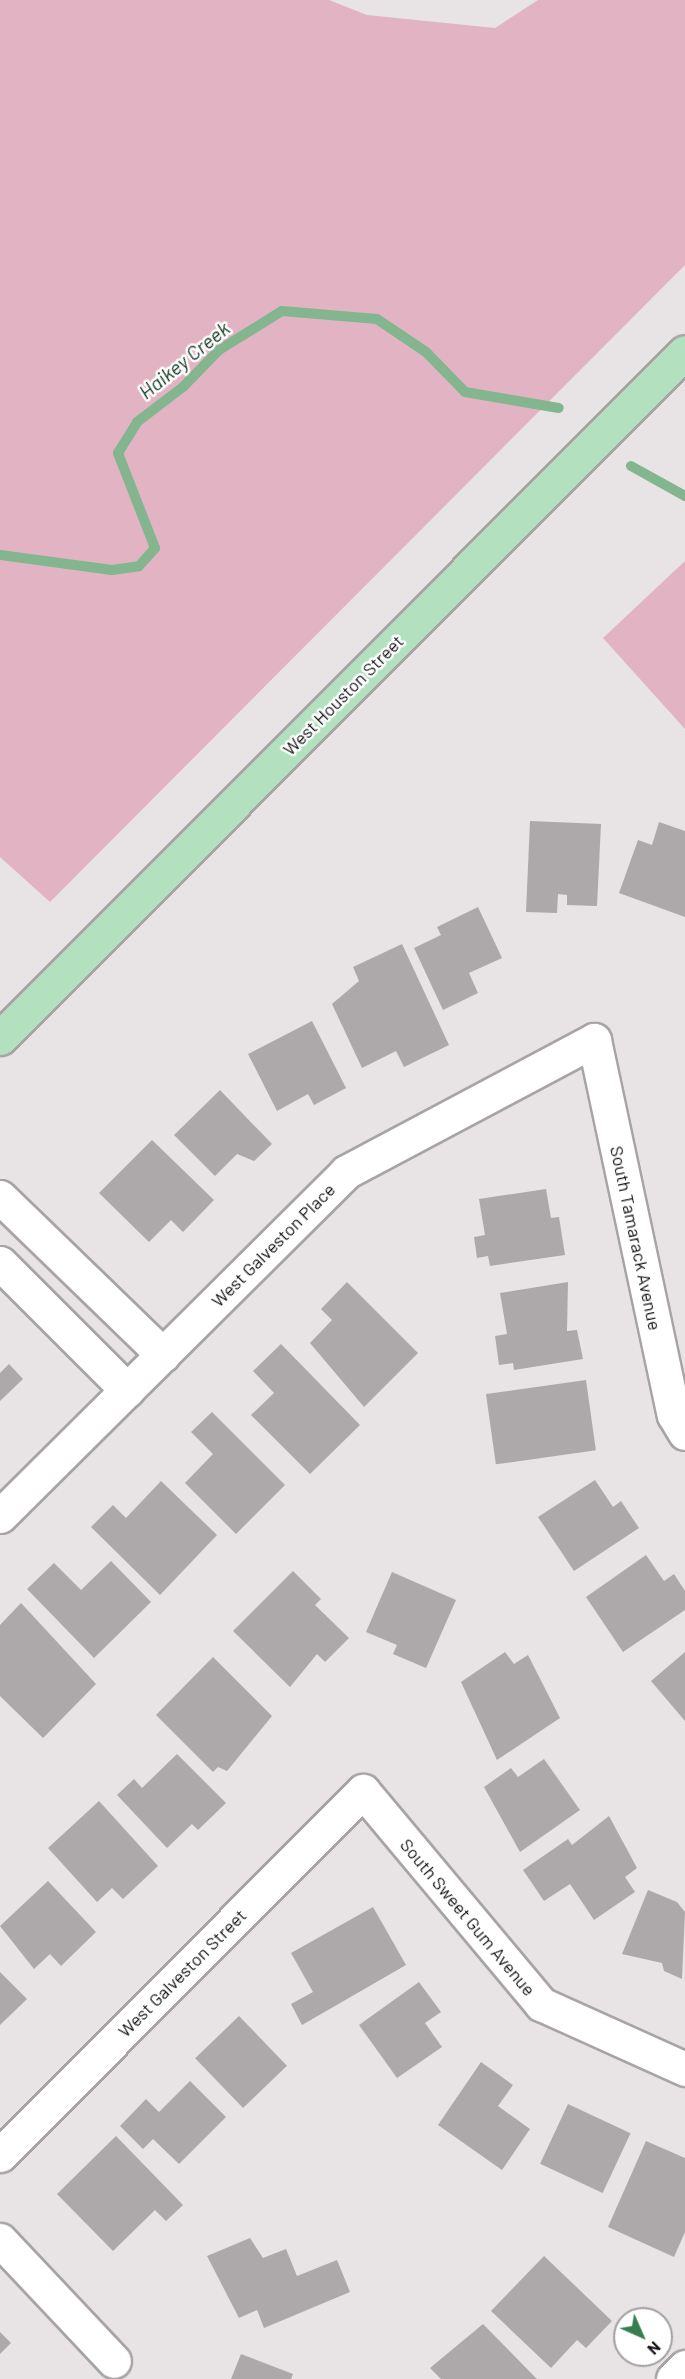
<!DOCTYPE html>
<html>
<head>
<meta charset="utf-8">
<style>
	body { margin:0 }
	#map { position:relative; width:685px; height:2379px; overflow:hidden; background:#e8e3e5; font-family:Barlow,sans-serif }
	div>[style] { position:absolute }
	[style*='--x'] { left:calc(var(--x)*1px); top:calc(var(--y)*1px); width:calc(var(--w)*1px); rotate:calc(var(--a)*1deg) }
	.green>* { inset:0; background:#e2b3c3 }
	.stream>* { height:10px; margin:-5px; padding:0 5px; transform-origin:5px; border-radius:5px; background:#83b58f }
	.building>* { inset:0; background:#ada9aa; transform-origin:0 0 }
	.roads { filter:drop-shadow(2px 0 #a8a4a6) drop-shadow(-2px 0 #a8a4a6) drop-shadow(0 2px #a8a4a6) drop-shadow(0 -2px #a8a4a6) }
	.minor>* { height:33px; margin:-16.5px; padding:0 16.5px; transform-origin:16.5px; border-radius:16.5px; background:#fff }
	.major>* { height:33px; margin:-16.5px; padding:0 16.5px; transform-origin:16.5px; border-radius:16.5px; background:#b3e0bf }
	span { translate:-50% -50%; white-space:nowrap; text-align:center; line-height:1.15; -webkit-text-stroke:5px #fff; paint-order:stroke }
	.street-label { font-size:18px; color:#151314 }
	.water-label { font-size:20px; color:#10371e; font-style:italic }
	.north { position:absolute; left:613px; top:2307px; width:60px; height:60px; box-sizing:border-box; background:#fff; border:2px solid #a1a1a1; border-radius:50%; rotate:135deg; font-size:16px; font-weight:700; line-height:24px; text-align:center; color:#151314 }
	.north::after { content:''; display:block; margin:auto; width:21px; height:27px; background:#347f4d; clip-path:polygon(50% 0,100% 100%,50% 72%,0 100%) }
</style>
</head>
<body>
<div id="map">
	<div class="green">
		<i style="clip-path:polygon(0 0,329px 0,367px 15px,495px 28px,538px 0,685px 0,685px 265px,50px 902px,0 857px)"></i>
		<i style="clip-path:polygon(685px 561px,685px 729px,603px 638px)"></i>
	</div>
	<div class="stream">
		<i style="--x:631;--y:466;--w:62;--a:29.1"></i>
		<i style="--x:0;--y:555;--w:113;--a:7.6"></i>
		<i style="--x:112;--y:570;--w:27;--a:-8"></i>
		<i style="--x:139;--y:566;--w:24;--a:-48"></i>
		<i style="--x:155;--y:548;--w:102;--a:-111.3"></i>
		<i style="--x:118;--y:453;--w:36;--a:-58"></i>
		<i style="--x:137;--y:422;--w:58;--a:-37.3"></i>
		<i style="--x:183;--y:387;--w:52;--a:-45.8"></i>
		<i style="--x:219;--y:350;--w:74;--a:-31.8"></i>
		<i style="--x:282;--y:311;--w:95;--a:4.8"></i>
		<i style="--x:377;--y:319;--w:59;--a:34"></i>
		<i style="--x:426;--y:352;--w:56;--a:45.7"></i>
		<i style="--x:465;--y:392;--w:95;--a:9.7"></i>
	</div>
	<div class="building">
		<i style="clip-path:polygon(530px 821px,601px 824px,597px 906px,567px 905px,567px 895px,558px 894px,557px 913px,526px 912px)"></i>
		<i style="clip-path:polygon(659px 822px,685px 831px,685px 917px,619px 893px,638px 840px,652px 845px)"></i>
		<i style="clip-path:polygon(478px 907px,502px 958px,469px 973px,478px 993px,443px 1010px,414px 948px,441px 935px,437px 927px)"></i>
		<i style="clip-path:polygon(402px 944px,449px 1045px,404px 1067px,396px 1051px,362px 1068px,332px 1004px,359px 981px,353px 967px)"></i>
		<i style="clip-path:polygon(312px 1021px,346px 1088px,314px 1105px,308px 1094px,277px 1111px,248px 1054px)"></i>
		<i style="clip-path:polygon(220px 1090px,272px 1144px,254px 1161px,237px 1154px,215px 1176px,174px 1135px)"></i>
		<i style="clip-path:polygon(152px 1140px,214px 1200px,183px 1232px,171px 1220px,149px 1242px,99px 1193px)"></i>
		<i style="clip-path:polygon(546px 1189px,551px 1218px,559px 1217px,565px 1255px,490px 1266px,488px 1256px,477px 1258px,474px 1237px,485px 1235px,479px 1199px)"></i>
		<i style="clip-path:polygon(347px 1282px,418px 1353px,364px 1407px,310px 1343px,332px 1320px,321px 1309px)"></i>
		<i style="clip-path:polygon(568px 1282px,567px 1331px,577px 1330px,583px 1359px,514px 1370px,513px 1363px,499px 1365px,495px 1336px,507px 1334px,500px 1293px)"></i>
		<i style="clip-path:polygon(281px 1344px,360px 1425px,310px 1474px,251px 1415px,274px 1393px,253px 1371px)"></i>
		<i style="clip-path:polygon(9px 1364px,23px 1379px,0 1401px,0 1373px)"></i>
		<i style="left:586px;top:1380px;width:71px;height:101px;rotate:82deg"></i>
		<i style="clip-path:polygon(212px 1412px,285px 1485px,236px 1534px,185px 1483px,213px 1454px,191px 1432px)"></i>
		<i style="clip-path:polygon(595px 1480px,613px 1507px,621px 1501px,639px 1528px,574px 1571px,538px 1517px)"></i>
		<i style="clip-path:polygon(161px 1481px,217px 1535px,160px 1595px,91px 1527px,113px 1505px,126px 1518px)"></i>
		<i style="clip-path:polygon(646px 1555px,664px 1581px,674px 1574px,685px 1591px,685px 1610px,623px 1652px,586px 1597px)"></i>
		<i style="clip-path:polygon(111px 1561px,151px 1602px,94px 1658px,27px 1589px,54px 1563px,81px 1590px)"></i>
		<i style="clip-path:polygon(293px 1571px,321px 1599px,315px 1605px,349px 1638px,325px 1662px,317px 1654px,290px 1687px,233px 1631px)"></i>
		<i style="clip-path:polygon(392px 1572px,456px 1600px,426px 1668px,393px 1654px,397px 1645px,366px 1632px)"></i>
		<i style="clip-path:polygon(21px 1603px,96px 1684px,43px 1738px,0 1696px,0 1625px)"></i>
		<i style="clip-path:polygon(505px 1652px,514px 1664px,528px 1655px,560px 1718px,497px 1760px,461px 1682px)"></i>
		<i style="clip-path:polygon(685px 1652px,685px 1721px,651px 1681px)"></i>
		<i style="clip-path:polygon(213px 1657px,272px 1716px,227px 1771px,218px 1767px,213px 1772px,156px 1715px)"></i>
		<i style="clip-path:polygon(177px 1754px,226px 1803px,198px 1830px,192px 1824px,167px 1848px,117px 1795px,134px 1779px,142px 1788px)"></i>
		<i style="clip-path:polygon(544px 1759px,580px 1810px,520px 1852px,484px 1787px,511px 1768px,518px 1777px)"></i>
		<i style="clip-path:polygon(99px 1801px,158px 1866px,123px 1899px,112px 1888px,97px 1902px,48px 1848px)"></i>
		<i style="clip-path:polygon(609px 1816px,637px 1868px,625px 1877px,635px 1892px,594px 1920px,570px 1884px,544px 1901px,523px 1870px,568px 1839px,572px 1845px)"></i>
		<i style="clip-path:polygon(48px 1881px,96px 1932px,61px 1966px,50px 1954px,34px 1969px,0 1926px)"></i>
		<i style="clip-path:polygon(648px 1890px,677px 1902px,685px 1912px,682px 1979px,664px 1971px,662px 1963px,622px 1954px)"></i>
		<i style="clip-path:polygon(373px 1907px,406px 1965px,302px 2025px,291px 2004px,313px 1992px,291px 1953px)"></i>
		<i style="clip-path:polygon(0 1972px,27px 1999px,0 2025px)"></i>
		<i style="clip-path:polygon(419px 1982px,441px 2012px,425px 2023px,442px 2047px,397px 2078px,359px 2025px)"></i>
		<i style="left:239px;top:2016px;width:69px;height:61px;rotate:46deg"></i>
		<i style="clip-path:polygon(481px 2062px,513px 2085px,498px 2106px,530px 2129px,502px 2170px,438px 2125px)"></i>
		<i style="clip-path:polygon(190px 2081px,226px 2117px,179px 2164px,153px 2139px,143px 2149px,120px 2126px,146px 2099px,159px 2112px)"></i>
		<i style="left:568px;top:2104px;width:69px;height:66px;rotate:25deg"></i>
		<i style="clip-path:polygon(116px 2136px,183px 2205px,166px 2221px,155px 2210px,113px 2251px,57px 2194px)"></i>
		<i style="clip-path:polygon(646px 2141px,685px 2158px,685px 2232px,674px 2257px,608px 2227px)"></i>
		<i style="clip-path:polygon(250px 2238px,263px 2258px,286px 2249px,297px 2276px,337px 2260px,350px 2292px,264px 2328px,257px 2310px,239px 2318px,207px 2256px)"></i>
		<i style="clip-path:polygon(544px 2256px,612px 2321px,586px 2348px,577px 2340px,551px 2368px,491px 2311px)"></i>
		<i style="clip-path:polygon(483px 2324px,532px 2374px,537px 2379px,441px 2379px,430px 2368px)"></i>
		<i style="clip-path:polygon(0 2332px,11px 2343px,0 2354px)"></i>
		<i style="clip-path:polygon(241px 2354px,293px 2374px,291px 2379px,231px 2379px)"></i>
	</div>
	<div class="roads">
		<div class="minor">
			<i style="--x:0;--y:1197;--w:227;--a:44.1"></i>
			<i style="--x:0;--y:1263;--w:180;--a:45"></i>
			<i style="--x:0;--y:1516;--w:488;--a:-44.8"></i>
			<i style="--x:346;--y:1172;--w:281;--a:-28"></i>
			<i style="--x:594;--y:1040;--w:383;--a:78"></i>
			<i style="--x:674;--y:1415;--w:21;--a:59"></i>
			<i style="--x:0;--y:2155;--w:514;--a:-45.08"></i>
			<i style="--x:363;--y:1791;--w:278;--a:50.1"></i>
			<i style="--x:541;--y:2004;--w:158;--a:24.3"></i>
			<i style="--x:0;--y:2240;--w:166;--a:46.7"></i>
			<i style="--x:673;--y:2379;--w:17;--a:-45"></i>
		</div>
		<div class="major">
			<i style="--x:0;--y:1038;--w:969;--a:-45.04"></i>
		</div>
	</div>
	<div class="street-label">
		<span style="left:343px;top:695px;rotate:-45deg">West Houston Street</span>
		<span style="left:636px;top:1238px;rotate:78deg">South Tamarack Avenue</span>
		<span style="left:273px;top:1245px;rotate:-45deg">West Galveston Place</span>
		<span style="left:468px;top:1917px;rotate:50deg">South Sweet Gum Avenue</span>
		<span style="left:182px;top:1973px;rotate:-45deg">West Galveston Street</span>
	</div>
	<div class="water-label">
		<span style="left:184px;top:360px;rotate:-39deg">Haikey Creek</span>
	</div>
	<div class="north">N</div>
</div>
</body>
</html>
